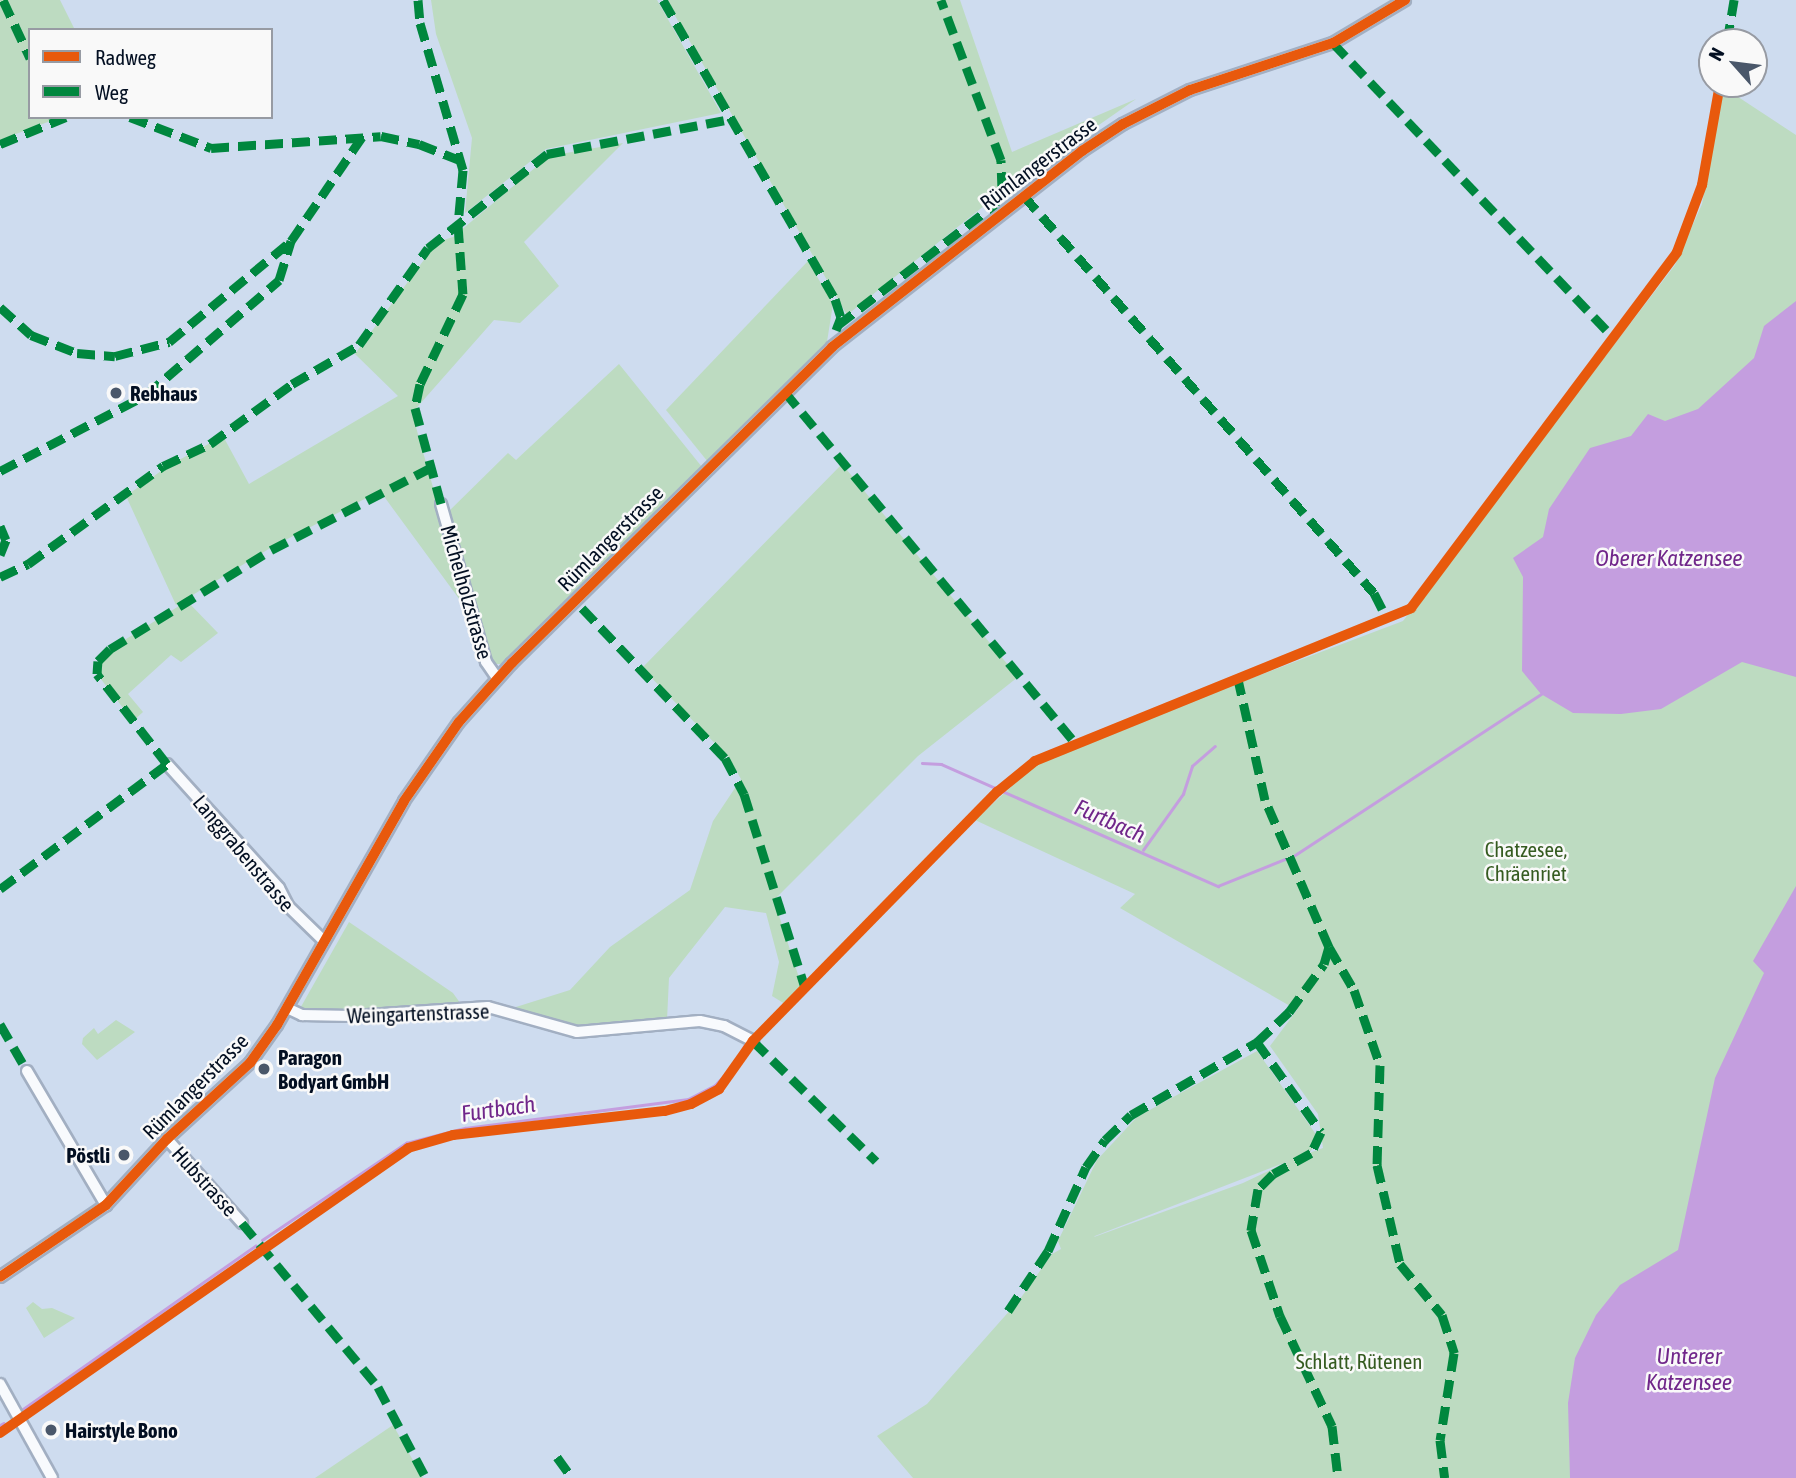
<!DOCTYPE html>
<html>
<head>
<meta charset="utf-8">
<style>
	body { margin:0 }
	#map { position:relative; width:1796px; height:1478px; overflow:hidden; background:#cedcef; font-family:"Asap Condensed",sans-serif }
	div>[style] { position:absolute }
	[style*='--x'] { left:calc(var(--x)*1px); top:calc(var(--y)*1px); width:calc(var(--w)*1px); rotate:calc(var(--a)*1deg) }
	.green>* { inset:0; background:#bddbc1 }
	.water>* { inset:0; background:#c49edf }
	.stream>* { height:2.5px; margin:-1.25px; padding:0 1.25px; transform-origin:1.25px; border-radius:1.25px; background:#c49edf }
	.roads { filter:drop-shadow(2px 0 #a2afc2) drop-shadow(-2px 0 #a2afc2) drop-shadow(0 2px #a2afc2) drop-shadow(0 -2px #a2afc2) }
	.minor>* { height:10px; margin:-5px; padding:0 5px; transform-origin:5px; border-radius:5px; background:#f8fafd }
	.quiet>* { height:9px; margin-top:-4.5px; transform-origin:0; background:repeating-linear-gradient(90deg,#00873e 0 18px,transparent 0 27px) }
	.cycleway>* { height:10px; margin:-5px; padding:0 5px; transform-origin:5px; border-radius:5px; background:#e8590c }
	.dots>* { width:19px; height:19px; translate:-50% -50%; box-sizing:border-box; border:4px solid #f9f9f9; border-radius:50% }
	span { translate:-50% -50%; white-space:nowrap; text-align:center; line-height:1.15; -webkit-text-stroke:5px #f9f9f9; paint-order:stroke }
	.street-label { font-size:21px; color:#030f22 }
	.poi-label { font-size:21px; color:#030f22; font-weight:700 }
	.left { translate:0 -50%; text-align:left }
	.right { translate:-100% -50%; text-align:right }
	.park-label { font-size:21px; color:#355b20 }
	.water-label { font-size:23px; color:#70268a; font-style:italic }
	.legend { position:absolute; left:28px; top:28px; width:245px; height:91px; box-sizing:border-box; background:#f9f9f9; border:2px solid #979ba3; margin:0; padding:9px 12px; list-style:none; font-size:21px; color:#030f22 }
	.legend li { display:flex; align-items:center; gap:14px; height:35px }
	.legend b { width:35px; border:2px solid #979ba3 }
	.north { position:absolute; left:1698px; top:28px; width:70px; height:70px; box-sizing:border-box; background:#f9f9f9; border:2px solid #979ba3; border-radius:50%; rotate:298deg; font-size:19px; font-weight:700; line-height:28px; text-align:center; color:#030f22 }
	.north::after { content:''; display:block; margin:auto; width:24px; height:32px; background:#4a576a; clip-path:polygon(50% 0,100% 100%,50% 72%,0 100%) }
</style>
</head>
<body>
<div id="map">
	<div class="green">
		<i style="clip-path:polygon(0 0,60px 0,75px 30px,30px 30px,30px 117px,61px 117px,0 140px)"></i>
		<i style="clip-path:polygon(431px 0,657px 0,721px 113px,546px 149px,465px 213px,472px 138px,436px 34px)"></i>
		<i style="clip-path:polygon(666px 0,960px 0,1012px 152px,1136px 99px,989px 202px,847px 315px)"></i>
		<i style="clip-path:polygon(evenodd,1723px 87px,1796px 135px,1796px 1478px,913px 1478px,877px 1436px,927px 1404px,1020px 1299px,1052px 1254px,1061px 1249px,1058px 1241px,1097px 1160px,1137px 1117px,1257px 1051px,1315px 1133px,1317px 1143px,1309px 1153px,1323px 1148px,1318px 1114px,1270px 1046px,1297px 1010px,1120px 908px,1135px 894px,975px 820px,1034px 766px,1072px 746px,1403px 621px,1675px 265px,1702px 204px,1723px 87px,1289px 1161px,1243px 1183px,1094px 1237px,1095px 1236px,1289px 1161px)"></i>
		<i style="clip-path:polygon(623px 143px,524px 242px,559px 286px,520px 323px,494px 320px,412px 413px,468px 611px,380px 491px,272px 547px,176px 605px,126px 496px,168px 466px,223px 436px,249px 484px,398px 396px,355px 354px,437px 242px,453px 237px,549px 156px)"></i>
		<i style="clip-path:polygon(808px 261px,833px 304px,826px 348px,708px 462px,666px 410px)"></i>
		<i style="clip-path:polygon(619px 364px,702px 467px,505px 664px,493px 664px,446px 514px,508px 453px,516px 460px)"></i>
		<i style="clip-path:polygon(842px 464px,1018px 677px,918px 756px,774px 900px,802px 987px,785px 1004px,772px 996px,779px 962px,766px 913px,725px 907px,669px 978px,667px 1020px,576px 1028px,506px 1010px,570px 990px,610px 947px,690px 890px,713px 821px,741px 779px,729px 758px,642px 668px)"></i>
		<i style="clip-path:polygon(187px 601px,218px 633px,181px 662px,171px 655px,128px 694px,143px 712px,133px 721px,97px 674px,98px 661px,110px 649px)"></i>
		<i style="clip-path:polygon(349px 922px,453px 993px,463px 1007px,298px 1012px)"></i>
		<i style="clip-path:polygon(116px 1020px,135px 1032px,97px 1060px,82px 1044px,83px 1038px,94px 1028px,98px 1034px)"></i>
		<i style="clip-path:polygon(33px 1302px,42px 1309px,52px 1308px,75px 1318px,44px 1338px,26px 1308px)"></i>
		<i style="clip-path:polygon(393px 1425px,423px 1478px,315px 1478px)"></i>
	</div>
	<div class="water">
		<i style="clip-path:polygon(1796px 301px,1796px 677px,1742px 662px,1661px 709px,1621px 714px,1573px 713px,1541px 694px,1522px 671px,1523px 577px,1513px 558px,1543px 537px,1549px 509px,1590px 448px,1631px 436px,1648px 414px,1665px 421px,1698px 409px,1754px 358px,1764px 326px)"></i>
		<i style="clip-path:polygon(1796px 886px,1796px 1478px,1570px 1478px,1568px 1403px,1575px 1358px,1596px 1315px,1620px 1285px,1678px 1250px,1715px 1078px,1764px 973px,1753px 961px)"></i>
	</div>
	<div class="stream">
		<i style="--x:922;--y:763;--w:19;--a:3"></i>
		<i style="--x:941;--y:764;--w:303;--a:23.8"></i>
		<i style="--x:1218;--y:886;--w:72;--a:-21.9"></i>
		<i style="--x:1143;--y:850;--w:69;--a:-54.5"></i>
		<i style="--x:1183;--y:794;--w:29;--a:-72"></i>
		<i style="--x:1192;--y:766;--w:30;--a:-41"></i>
		<i style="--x:1295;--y:855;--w:294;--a:-33.2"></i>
		<i style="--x:262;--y:1240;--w:174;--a:-34"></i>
		<i style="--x:406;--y:1143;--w:61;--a:-14.3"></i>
		<i style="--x:465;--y:1128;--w:225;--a:-7.4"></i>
		<i style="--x:688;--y:1099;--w:29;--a:-27"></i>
		<i style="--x:714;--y:1086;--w:29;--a:-46"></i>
		<i style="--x:734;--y:1065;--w:21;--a:-62"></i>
		<i style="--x:23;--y:1409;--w:284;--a:-35.1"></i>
		<i style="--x:0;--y:1425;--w:4;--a:-27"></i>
	</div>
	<div class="roads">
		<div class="minor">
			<i style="--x:441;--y:504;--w:164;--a:74.1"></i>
			<i style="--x:486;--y:662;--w:19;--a:55"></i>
			<i style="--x:167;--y:764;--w:167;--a:47.9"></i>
			<i style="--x:279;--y:888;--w:20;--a:63"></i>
			<i style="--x:288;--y:906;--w:49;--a:44.2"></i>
			<i style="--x:287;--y:1008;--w:17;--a:25"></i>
			<i style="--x:302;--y:1015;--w:50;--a:1.1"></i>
			<i style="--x:352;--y:1016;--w:136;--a:-3.8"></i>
			<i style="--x:488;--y:1007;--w:92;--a:15.7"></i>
			<i style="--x:577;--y:1032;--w:123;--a:-5.1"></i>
			<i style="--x:700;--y:1021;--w:25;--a:12"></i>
			<i style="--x:724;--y:1026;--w:33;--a:27"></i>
			<i style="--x:27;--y:1071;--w:156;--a:59.5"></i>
			<i style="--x:167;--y:1139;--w:113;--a:48.2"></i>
			<i style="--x:0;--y:1277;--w:128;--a:-34.2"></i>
			<i style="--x:106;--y:1205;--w:90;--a:-47.3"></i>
			<i style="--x:167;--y:1139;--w:113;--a:-42.5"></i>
			<i style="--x:250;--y:1063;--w:47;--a:-54.6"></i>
			<i style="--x:277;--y:1025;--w:257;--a:-60.4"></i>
			<i style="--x:404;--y:801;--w:96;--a:-55.2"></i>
			<i style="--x:459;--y:722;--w:79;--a:-48.1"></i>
			<i style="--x:512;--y:663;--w:450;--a:-44.6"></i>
			<i style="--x:832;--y:347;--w:318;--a:-38.1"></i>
			<i style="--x:1082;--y:151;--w:49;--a:-33.4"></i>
			<i style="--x:1123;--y:124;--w:75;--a:-26.9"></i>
			<i style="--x:1190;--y:90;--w:151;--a:-18.2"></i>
			<i style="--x:1333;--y:43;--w:84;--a:-30.8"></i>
			<i style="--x:0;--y:1384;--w:107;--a:61"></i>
		</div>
	</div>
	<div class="quiet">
		<i style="--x:3;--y:0;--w:64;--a:65"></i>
		<i style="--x:418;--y:0;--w:23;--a:85"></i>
		<i style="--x:420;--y:23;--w:153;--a:73.7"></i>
		<i style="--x:463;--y:170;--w:55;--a:95.2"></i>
		<i style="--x:458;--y:225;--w:69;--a:85.9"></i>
		<i style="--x:463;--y:294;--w:100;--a:115.5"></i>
		<i style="--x:420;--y:384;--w:25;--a:102"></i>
		<i style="--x:415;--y:408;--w:99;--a:74.8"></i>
		<i style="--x:663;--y:0;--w:345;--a:60.1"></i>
		<i style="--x:835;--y:299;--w:19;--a:72"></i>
		<i style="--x:841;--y:317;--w:14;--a:111"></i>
		<i style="--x:1727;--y:42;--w:43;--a:-80.5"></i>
		<i style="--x:1333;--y:43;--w:409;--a:46.4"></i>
		<i style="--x:130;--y:117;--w:87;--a:20.9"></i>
		<i style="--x:211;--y:148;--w:170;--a:-4"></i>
		<i style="--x:381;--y:136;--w:39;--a:12"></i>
		<i style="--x:419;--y:144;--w:46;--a:21.6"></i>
		<i style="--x:0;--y:144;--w:71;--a:-22.2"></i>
		<i style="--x:1024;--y:196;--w:529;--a:48.6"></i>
		<i style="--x:1374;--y:593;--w:31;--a:63"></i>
		<i style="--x:0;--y:307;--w:42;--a:42.1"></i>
		<i style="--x:31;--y:335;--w:49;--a:21.4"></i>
		<i style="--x:77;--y:353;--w:38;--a:5"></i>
		<i style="--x:115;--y:356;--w:56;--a:-14.5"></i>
		<i style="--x:169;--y:342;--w:158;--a:-39.6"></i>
		<i style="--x:291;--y:241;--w:126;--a:-55.7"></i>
		<i style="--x:838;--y:325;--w:198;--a:-37.6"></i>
		<i style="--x:995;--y:204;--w:16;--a:-63"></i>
		<i style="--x:1002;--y:190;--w:30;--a:-92"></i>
		<i style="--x:1001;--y:160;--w:171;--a:-110.6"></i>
		<i style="--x:785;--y:392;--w:453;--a:50.4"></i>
		<i style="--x:0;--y:471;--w:165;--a:-27.5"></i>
		<i style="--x:146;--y:395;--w:176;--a:-40.8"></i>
		<i style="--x:279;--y:280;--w:41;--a:-72.9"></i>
		<i style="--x:0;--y:526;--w:15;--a:67"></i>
		<i style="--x:6;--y:540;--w:16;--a:112"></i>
		<i style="--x:0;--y:577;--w:31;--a:-25"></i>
		<i style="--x:28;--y:564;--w:167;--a:-36"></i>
		<i style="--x:163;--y:466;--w:52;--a:-25.1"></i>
		<i style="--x:210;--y:444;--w:102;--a:-36.2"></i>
		<i style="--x:292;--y:384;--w:78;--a:-30.2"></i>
		<i style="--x:359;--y:345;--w:119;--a:-54.6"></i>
		<i style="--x:428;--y:248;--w:152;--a:-38.3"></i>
		<i style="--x:547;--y:154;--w:187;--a:-10.8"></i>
		<i style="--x:582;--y:608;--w:207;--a:46.4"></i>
		<i style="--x:725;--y:758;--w:41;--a:62.2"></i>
		<i style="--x:744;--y:794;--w:203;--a:72.5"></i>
		<i style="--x:0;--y:889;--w:209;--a:-36.8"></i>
		<i style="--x:167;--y:764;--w:114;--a:-127.9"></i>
		<i style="--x:97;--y:674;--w:13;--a:-86"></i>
		<i style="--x:98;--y:661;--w:17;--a:-45"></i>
		<i style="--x:110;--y:649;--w:189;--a:-31.6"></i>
		<i style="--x:271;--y:550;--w:179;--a:-27.3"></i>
		<i style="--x:1329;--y:947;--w:50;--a:59.8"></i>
		<i style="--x:1354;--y:990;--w:79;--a:70.9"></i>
		<i style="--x:1380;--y:1065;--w:100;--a:91.7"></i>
		<i style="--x:1377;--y:1165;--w:102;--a:76.9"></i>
		<i style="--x:1400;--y:1264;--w:66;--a:50.5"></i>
		<i style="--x:1442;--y:1315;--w:40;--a:72"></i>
		<i style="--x:1454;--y:1353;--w:88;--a:99.1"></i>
		<i style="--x:1440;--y:1440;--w:38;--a:83"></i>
		<i style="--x:0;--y:1024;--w:54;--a:60.1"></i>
		<i style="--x:753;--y:1041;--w:172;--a:44.3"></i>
		<i style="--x:1257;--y:1042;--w:110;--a:54.6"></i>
		<i style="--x:1321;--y:1132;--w:23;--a:115"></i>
		<i style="--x:1311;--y:1153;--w:43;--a:151.1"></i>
		<i style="--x:1273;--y:1174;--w:21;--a:135"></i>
		<i style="--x:1258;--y:1189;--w:42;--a:99.7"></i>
		<i style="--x:1251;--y:1230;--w:91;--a:71.4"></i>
		<i style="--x:1280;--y:1316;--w:122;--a:64.7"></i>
		<i style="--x:1332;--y:1426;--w:52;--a:83.4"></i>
		<i style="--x:242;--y:1223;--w:213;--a:50.3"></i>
		<i style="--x:378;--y:1387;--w:103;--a:62.2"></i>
		<i style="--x:1008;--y:1311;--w:72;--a:-56.3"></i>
		<i style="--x:1048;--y:1251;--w:92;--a:-65.7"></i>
		<i style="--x:1086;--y:1167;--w:33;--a:-55"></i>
		<i style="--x:1105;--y:1140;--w:36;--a:-44"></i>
		<i style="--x:1131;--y:1115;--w:146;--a:-30.1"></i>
		<i style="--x:1257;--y:1042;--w:44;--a:-43.2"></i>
		<i style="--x:1289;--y:1012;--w:59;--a:-53.9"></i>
		<i style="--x:1324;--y:964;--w:18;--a:-74"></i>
		<i style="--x:1329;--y:947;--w:160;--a:-113.5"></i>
		<i style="--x:1265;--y:800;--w:124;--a:-102.6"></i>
		<i style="--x:557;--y:1457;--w:26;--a:54"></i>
	</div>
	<div class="cycleway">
		<i style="--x:0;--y:1277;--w:128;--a:-34.2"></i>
		<i style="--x:106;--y:1205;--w:90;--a:-47.3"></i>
		<i style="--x:167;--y:1139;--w:113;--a:-42.5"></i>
		<i style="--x:250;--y:1063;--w:47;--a:-54.6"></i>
		<i style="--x:277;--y:1025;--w:257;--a:-60.4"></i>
		<i style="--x:404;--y:801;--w:96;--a:-55.2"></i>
		<i style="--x:459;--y:722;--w:79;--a:-48.1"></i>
		<i style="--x:512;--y:663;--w:450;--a:-44.6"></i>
		<i style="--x:832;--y:347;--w:318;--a:-38.1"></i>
		<i style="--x:1082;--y:151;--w:49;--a:-33.4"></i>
		<i style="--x:1123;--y:124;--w:75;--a:-26.9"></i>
		<i style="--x:1190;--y:90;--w:151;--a:-18.2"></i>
		<i style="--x:1333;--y:43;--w:84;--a:-30.8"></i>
		<i style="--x:0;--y:1433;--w:498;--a:-34.9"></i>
		<i style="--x:408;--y:1148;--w:47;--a:-16.1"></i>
		<i style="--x:453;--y:1135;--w:213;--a:-6.5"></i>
		<i style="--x:665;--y:1111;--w:27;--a:-15"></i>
		<i style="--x:691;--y:1104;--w:32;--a:-28"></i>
		<i style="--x:719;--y:1089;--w:59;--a:-54.7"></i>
		<i style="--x:753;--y:1041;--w:349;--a:-45.6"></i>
		<i style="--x:997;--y:792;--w:49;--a:-39.2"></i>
		<i style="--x:1035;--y:761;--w:406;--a:-22.1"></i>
		<i style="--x:1411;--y:608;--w:444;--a:-53.2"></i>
		<i style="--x:1677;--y:252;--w:72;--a:-69.5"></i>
		<i style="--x:1702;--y:185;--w:103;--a:-79.9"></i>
	</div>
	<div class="dots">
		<i style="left:116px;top:393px;background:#4a576a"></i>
		<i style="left:264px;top:1069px;background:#4a576a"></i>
		<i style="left:124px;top:1155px;background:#4a576a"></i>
		<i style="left:51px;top:1430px;background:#4a576a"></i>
	</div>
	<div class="street-label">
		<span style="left:1038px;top:163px;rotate:-37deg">Rümlangerstrasse</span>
		<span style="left:610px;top:538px;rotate:-45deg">Rümlangerstrasse</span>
		<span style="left:467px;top:592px;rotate:74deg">Michelholzstrasse</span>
		<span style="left:244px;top:853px;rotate:50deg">Langgrabenstrasse</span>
		<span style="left:418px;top:1013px;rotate:-2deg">Weingartenstrasse</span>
		<span style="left:195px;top:1086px;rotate:-45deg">Rümlangerstrasse</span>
		<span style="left:205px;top:1181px;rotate:48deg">Hubstrasse</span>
	</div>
	<div class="poi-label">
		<span class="left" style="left:130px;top:393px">Rebhaus</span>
		<span class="left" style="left:278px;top:1069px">Paragon<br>Bodyart GmbH</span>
		<span class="right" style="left:110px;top:1155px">Pöstli</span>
		<span class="left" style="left:65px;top:1430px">Hairstyle Bono</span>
	</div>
	<div class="park-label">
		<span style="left:1526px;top:861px">Chatzesee,<br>Chräenriet</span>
		<span style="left:1359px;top:1361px">Schlatt, Rütenen</span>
	</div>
	<div class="water-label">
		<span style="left:1669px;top:558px">Oberer Katzensee</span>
		<span style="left:1110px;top:821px;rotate:24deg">Furtbach</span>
		<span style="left:498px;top:1109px;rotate:-8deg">Furtbach</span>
		<span style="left:1689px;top:1369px">Unterer<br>Katzensee</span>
	</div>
	<ul class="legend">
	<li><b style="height:9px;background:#e8590c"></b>Radweg</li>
	<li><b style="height:9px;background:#00873e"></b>Weg</li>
	</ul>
	<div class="north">N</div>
</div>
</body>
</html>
